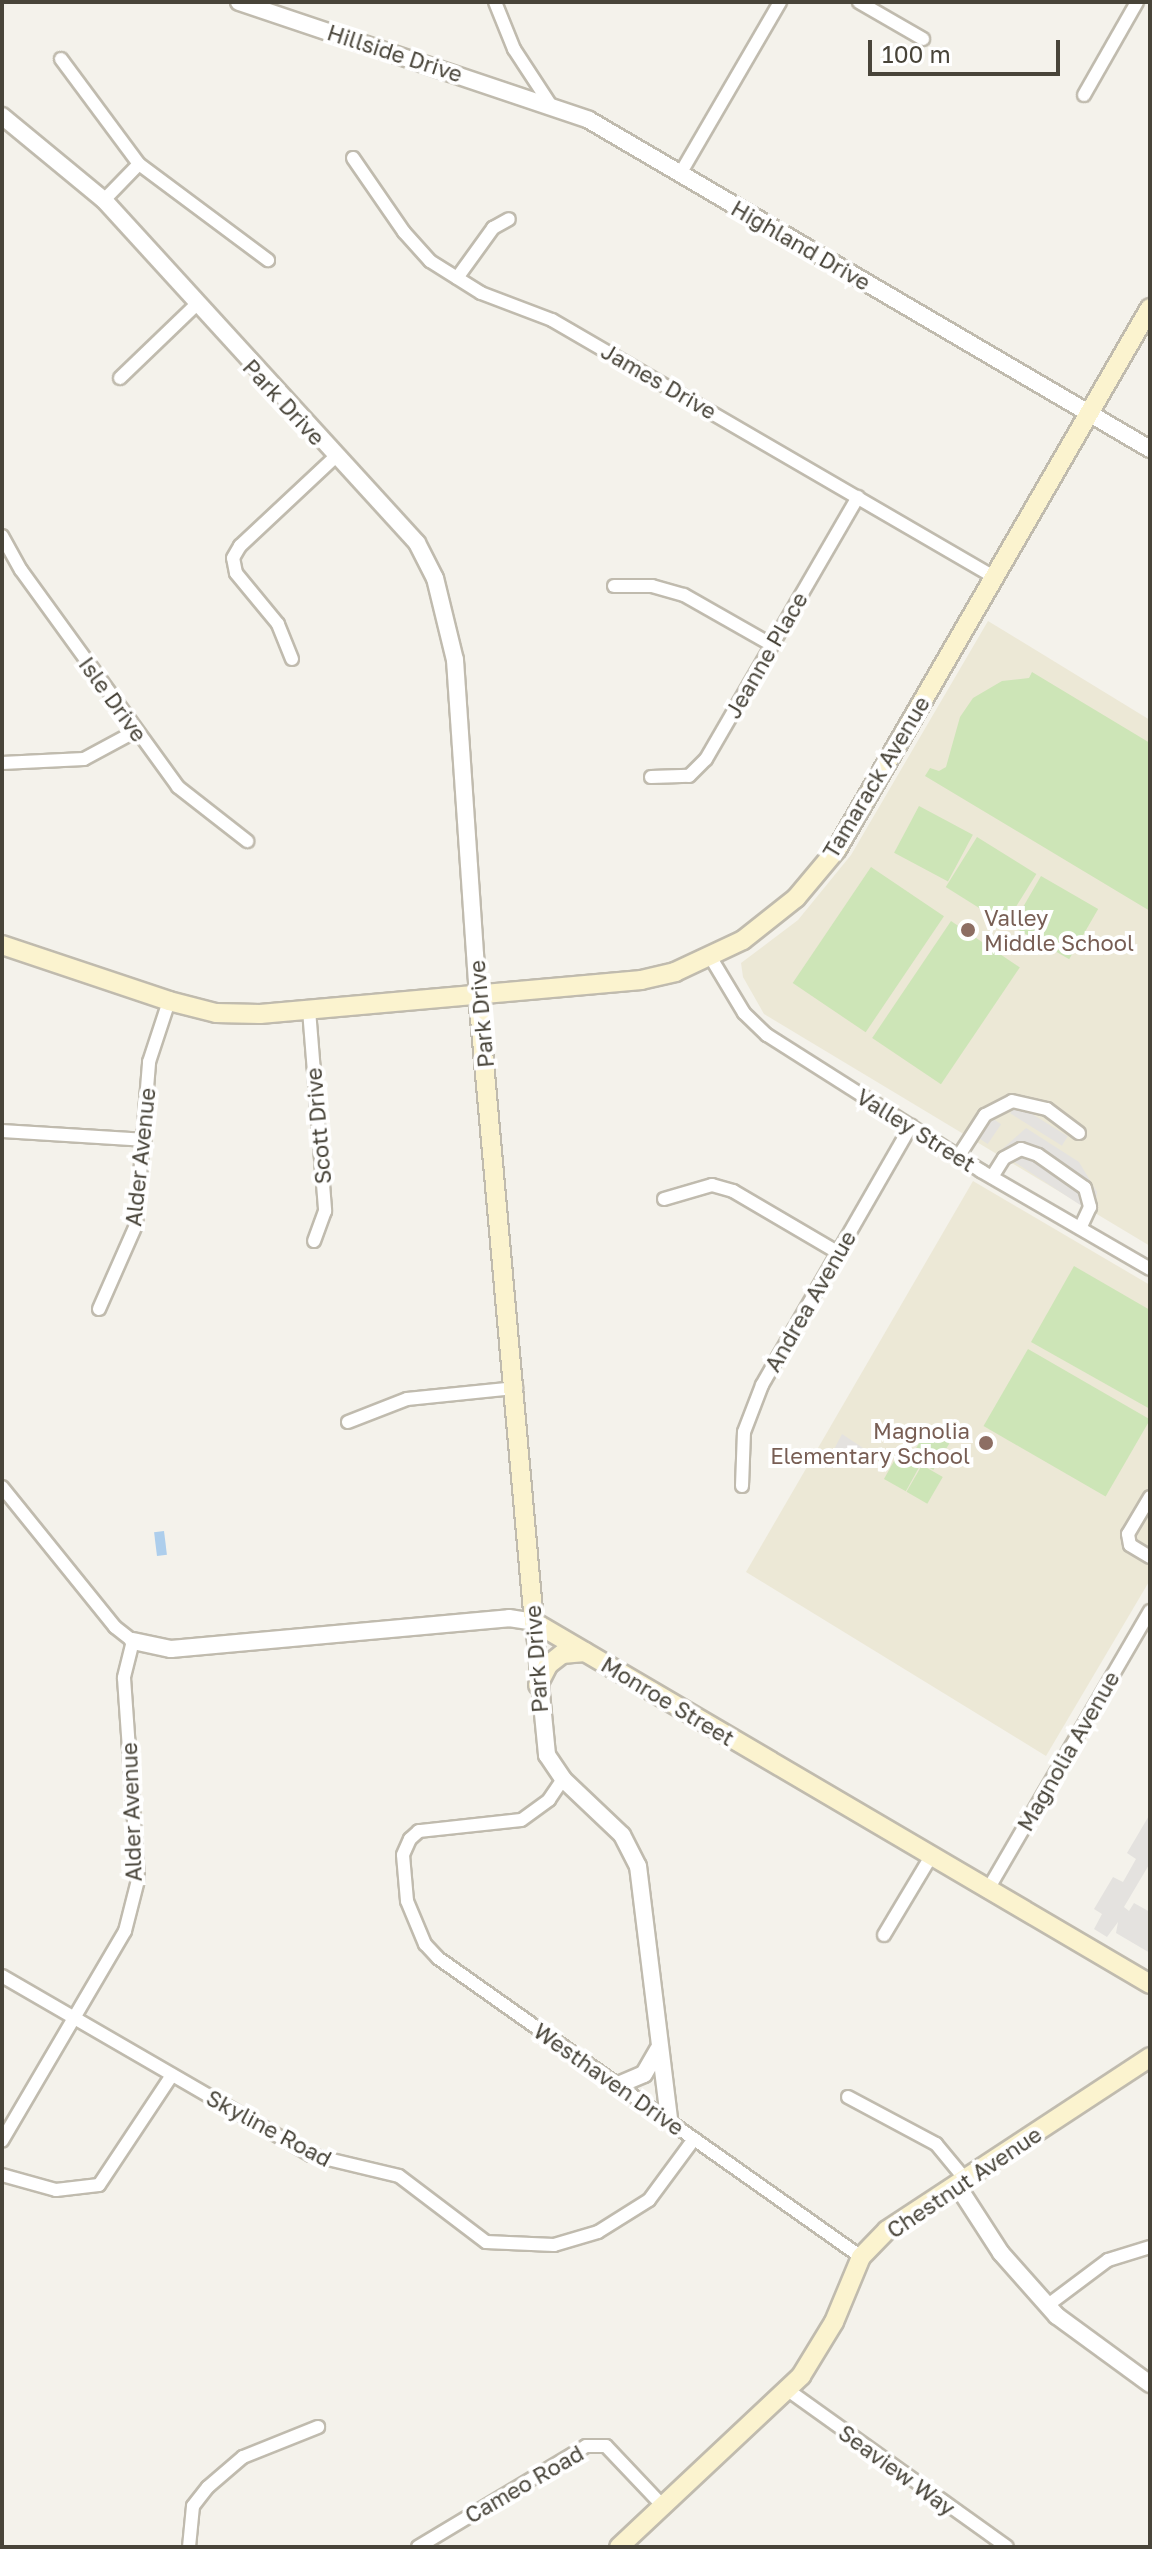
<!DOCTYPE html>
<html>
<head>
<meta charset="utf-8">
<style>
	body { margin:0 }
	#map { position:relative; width:1152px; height:2549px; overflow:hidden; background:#f4f2eb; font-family:"Golos Text",sans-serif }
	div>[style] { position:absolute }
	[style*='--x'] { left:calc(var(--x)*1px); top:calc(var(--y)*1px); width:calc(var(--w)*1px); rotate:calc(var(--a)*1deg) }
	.education>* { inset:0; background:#ece8d6 }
	.green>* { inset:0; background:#cde5b7; transform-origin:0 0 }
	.parking>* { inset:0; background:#e4e2df; transform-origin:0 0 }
	.water>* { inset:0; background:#adceec; transform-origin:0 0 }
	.roads { filter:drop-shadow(2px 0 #c0bbae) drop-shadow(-2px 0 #c0bbae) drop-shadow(0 2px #c0bbae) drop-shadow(0 -2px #c0bbae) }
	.minor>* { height:12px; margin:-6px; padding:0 6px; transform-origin:6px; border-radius:6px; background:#fff }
	.tertiary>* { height:16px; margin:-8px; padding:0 8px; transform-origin:8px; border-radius:8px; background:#fff }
	.secondary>* { height:18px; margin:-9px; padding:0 9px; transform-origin:9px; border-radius:9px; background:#fbf3cf }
	.dots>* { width:22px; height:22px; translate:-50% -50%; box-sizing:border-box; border:4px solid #fff; border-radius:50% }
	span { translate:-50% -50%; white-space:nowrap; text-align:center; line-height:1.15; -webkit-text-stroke:8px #fff; paint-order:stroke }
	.street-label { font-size:22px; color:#484439 }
	.education-label { font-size:22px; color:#785e54 }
	.left { translate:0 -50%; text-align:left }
	.right { translate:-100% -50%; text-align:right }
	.frame { position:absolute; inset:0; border:4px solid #484439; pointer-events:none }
	.scale { position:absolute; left:868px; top:40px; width:192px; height:36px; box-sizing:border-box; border:4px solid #484439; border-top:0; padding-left:10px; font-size:24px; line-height:28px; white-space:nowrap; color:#484439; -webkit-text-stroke:6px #fff; paint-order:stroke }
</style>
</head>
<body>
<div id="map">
	<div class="education">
		<i style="clip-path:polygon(988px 621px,1150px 720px,1150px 1246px,764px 1014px,743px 977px,741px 963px,798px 920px,851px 855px)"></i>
		<i style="clip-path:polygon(973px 1181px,1150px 1285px,1150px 1580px,1046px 1756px,746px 1572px)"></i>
	</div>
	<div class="green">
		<i style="clip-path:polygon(1032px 672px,1150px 743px,1150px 911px,925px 776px,930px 768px,939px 771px,946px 767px,960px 717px,973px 698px,1002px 681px,1029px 678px)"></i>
		<i style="left:919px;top:806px;width:61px;height:53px;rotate:28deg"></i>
		<i style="left:977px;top:837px;width:70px;height:59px;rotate:32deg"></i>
		<i style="left:871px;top:867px;width:88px;height:140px;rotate:34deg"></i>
		<i style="left:1041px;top:876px;width:66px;height:58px;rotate:30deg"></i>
		<i style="left:951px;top:921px;width:83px;height:141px;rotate:34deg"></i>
		<i style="clip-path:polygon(1074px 1266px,1150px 1310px,1150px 1409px,1031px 1342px)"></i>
		<i style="left:1028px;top:1349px;width:141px;height:89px;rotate:30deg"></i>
		<i style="left:927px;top:1430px;width:26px;height:31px;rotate:31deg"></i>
		<i style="left:899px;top:1452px;width:25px;height:31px;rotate:29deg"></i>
		<i style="left:922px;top:1465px;width:24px;height:31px;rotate:30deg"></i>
	</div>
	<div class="parking">
		<i style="left:1016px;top:1104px;width:61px;height:11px;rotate:32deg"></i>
		<i style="left:992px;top:1118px;width:11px;height:24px;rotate:34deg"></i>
		<i style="clip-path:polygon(1026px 1128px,1079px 1162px,1097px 1192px,1094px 1214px,999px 1152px)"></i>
		<i style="clip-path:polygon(842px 1434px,872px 1454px,863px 1469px,831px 1455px)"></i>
		<i style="clip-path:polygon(1150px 1814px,1150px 1863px,1124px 1907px,1129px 1911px,1134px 1903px,1150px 1912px,1150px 1953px,1116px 1933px,1118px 1922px,1107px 1937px,1094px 1929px,1102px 1914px,1094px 1909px,1113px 1877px,1123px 1882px,1136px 1859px,1127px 1853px)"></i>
	</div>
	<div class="water">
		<i style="left:164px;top:1531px;width:24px;height:10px;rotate:83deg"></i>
	</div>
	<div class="roads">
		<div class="minor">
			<i style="--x:495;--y:2;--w:51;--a:68"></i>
			<i style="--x:514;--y:49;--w:66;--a:56.8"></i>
			<i style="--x:859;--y:2;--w:74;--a:30"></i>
			<i style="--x:61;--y:59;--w:131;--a:53.4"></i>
			<i style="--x:139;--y:164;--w:161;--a:36.7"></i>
			<i style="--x:1084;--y:95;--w:107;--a:-60.3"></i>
			<i style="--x:353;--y:158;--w:90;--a:55.4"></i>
			<i style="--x:404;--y:232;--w:39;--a:48"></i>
			<i style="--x:430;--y:261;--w:60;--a:32.1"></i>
			<i style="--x:481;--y:293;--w:76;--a:20.8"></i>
			<i style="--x:552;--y:320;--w:511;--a:30.18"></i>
			<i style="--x:680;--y:174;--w:199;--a:-59.8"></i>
			<i style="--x:104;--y:200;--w:50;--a:-45.8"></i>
			<i style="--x:457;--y:278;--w:62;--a:-54.2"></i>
			<i style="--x:493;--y:228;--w:18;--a:-29"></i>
			<i style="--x:120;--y:378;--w:107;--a:-43.9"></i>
			<i style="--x:2;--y:536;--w:39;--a:61"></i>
			<i style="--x:21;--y:570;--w:268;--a:54.1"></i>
			<i style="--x:178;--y:787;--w:88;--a:38"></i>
			<i style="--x:614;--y:586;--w:38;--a:0"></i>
			<i style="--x:652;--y:586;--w:33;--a:16"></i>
			<i style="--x:684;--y:595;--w:101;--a:29.6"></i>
			<i style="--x:292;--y:659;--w:38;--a:-112"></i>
			<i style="--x:278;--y:624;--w:66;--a:-129.5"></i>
			<i style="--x:236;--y:573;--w:15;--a:-101"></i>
			<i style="--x:233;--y:558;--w:14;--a:-60"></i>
			<i style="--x:240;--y:546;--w:130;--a:-43.1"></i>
			<i style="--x:2;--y:763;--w:82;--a:-2.8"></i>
			<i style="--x:84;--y:759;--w:59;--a:-28.3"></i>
			<i style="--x:651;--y:777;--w:38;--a:-2"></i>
			<i style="--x:689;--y:776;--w:24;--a:-45"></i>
			<i style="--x:706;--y:759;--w:303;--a:-59.9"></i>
			<i style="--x:711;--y:958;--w:64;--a:59"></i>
			<i style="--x:744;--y:1013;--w:32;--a:44"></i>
			<i style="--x:767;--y:1035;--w:254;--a:32.4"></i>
			<i style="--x:981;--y:1171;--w:195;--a:30.1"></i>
			<i style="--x:309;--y:1010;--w:202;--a:85.4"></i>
			<i style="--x:325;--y:1211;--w:32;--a:110"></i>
			<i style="--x:2;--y:1131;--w:143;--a:3.6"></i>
			<i style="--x:958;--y:1157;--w:50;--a:-57.3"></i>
			<i style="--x:985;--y:1115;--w:30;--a:-27"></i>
			<i style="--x:1012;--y:1101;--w:36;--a:13"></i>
			<i style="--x:1047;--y:1109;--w:40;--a:37"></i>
			<i style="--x:992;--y:1177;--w:22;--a:-58"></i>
			<i style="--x:1004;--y:1158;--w:19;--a:-28"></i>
			<i style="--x:1021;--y:1149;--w:18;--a:19"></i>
			<i style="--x:1038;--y:1155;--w:57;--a:35.1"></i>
			<i style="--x:1085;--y:1188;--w:20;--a:75"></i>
			<i style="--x:1090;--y:1207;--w:23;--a:115"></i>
			<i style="--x:664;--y:1199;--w:50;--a:-16.3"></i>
			<i style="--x:712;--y:1185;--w:22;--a:16"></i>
			<i style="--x:733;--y:1191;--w:121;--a:30.4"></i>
			<i style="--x:99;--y:1309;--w:92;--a:-66.2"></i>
			<i style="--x:136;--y:1225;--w:164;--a:-85.4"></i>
			<i style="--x:149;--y:1062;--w:64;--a:-71.8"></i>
			<i style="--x:348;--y:1422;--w:63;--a:-21.3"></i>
			<i style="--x:407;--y:1399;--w:110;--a:-5.8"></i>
			<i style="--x:742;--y:1486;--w:54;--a:-87.9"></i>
			<i style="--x:744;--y:1432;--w:50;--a:-69"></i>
			<i style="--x:762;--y:1385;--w:299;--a:-60.1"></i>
			<i style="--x:2;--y:1487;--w:180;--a:51.1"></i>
			<i style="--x:115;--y:1627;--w:23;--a:38"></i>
			<i style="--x:133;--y:1641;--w:38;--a:104"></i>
			<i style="--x:124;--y:1678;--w:202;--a:86"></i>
			<i style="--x:138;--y:1880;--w:53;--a:104.3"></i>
			<i style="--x:125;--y:1931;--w:243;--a:120.4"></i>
			<i style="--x:1150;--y:1497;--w:43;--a:120.7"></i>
			<i style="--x:1128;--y:1534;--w:11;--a:80"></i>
			<i style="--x:1130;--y:1545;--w:23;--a:31"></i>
			<i style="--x:563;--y:1779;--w:25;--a:124"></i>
			<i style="--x:549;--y:1800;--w:34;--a:144"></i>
			<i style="--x:521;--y:1820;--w:103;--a:173.8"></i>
			<i style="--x:419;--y:1831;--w:12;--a:138"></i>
			<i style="--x:410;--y:1839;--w:17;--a:114"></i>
			<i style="--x:403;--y:1855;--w:46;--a:85"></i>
			<i style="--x:407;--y:1901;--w:47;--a:67.3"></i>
			<i style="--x:425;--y:1944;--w:19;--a:47"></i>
			<i style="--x:438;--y:1958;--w:518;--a:35.25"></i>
			<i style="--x:987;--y:1891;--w:324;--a:-59.8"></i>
			<i style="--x:884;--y:1935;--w:90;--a:-59.1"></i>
			<i style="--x:2;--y:1976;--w:357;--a:30.1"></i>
			<i style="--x:311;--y:2155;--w:90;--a:13.4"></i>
			<i style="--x:399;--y:2176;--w:109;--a:37.2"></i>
			<i style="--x:486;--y:2242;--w:68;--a:2.5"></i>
			<i style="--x:554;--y:2245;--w:46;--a:-16.5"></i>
			<i style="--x:598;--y:2232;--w:60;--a:-32.1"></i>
			<i style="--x:649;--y:2200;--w:76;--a:-53.6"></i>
			<i style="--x:848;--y:2097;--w:100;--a:28.1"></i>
			<i style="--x:936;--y:2144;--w:45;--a:50.4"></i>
			<i style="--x:2;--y:2175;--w:56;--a:15.5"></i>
			<i style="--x:56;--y:2190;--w:43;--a:-6.6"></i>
			<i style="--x:99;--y:2185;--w:132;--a:-56.4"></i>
			<i style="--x:1048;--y:2305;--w:75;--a:-36.9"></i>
			<i style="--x:1108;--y:2260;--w:44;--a:-17.2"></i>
			<i style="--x:788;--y:2390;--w:269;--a:35.6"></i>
			<i style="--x:189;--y:2547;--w:41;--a:-84.4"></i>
			<i style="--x:193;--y:2506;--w:24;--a:-52"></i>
			<i style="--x:208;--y:2487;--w:46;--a:-40.6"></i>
			<i style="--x:243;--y:2457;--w:81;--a:-21.8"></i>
			<i style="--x:418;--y:2547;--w:196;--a:-31"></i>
			<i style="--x:586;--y:2446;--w:20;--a:0"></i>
			<i style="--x:606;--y:2446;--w:80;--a:46.5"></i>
		</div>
		<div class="tertiary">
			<i style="--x:239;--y:2;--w:369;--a:18.6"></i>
			<i style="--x:589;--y:120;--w:650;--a:30.39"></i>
			<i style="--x:2;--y:116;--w:132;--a:39.5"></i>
			<i style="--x:104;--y:200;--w:464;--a:47.6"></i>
			<i style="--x:417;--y:543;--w:39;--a:63"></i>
			<i style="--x:435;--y:578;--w:84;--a:76.3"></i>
			<i style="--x:455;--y:660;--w:336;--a:86.1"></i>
			<i style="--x:133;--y:1641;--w:39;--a:12"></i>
			<i style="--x:171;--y:1649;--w:339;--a:-5.2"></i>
			<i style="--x:509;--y:1618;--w:25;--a:9"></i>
			<i style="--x:534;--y:1622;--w:134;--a:84.4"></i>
			<i style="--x:547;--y:1755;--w:29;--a:56"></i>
			<i style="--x:563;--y:1779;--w:81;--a:43.5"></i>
			<i style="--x:622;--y:1835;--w:35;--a:63"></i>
			<i style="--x:638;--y:1866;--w:256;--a:83"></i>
			<i style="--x:618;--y:2085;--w:28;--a:-23"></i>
			<i style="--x:644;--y:2074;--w:28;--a:-60"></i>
			<i style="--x:957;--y:2185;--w:81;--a:57.1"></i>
			<i style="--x:1001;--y:2253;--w:84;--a:48.4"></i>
			<i style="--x:1057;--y:2316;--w:115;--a:36.2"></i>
		</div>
		<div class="secondary">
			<i style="--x:2;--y:945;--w:176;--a:18.5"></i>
			<i style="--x:169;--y:1001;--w:49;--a:14.3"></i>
			<i style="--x:216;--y:1013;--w:44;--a:1.3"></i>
			<i style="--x:260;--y:1014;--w:383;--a:-5.1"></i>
			<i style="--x:641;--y:980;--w:35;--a:-13"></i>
			<i style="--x:675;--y:972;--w:75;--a:-25.2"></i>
			<i style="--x:743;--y:940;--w:68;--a:-38.4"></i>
			<i style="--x:796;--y:898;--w:64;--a:-50.1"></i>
			<i style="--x:837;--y:849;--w:625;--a:-59.95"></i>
			<i style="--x:478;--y:995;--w:629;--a:84.9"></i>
			<i style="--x:534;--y:1622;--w:714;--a:30.44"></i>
			<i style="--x:538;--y:1685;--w:22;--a:-63"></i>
			<i style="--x:548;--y:1665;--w:18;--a:-38"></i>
			<i style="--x:562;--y:1654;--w:23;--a:-5"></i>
			<i style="--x:619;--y:2547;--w:250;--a:-43.2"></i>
			<i style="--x:801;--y:2376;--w:63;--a:-58.6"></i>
			<i style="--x:834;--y:2322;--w:70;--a:-67.4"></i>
			<i style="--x:861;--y:2257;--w:37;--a:-46"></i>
			<i style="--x:887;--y:2230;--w:315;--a:-33.3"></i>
		</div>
	</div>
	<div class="dots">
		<i style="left:968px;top:930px;background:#8d6e63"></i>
		<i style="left:986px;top:1443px;background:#8d6e63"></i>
	</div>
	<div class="street-label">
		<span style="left:395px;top:53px;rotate:18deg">Hillside Drive</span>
		<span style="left:801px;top:245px;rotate:30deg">Highland Drive</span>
		<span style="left:659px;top:381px;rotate:30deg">James Drive</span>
		<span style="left:284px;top:402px;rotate:47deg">Park Drive</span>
		<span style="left:766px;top:655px;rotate:-60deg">Jeanne Place</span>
		<span style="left:113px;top:699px;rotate:54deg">Isle Drive</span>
		<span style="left:876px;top:777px;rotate:-59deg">Tamarack Avenue</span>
		<span style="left:481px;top:1014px;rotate:-95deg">Park Drive</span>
		<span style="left:318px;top:1126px;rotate:-95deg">Scott Drive</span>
		<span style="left:916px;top:1130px;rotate:32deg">Valley Street</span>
		<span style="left:140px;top:1157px;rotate:-84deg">Alder Avenue</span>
		<span style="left:810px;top:1301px;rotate:-60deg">Andrea Avenue</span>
		<span style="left:536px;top:1659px;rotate:-94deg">Park Drive</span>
		<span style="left:668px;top:1701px;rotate:31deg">Monroe Street</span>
		<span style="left:1068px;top:1751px;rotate:-60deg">Magnolia Avenue</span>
		<span style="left:131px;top:1812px;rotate:-92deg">Alder Avenue</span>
		<span style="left:609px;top:2079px;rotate:35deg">Westhaven Drive</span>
		<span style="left:269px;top:2128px;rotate:28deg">Skyline Road</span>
		<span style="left:964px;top:2182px;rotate:-34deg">Chestnut Avenue</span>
		<span style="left:897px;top:2470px;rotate:36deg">Seaview Way</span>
		<span style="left:524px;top:2484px;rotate:-30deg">Cameo Road</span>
	</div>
	<div class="education-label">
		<span class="left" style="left:984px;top:930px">Valley<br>Middle School</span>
		<span class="right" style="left:970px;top:1443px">Magnolia<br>Elementary School</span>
	</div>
	<div class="frame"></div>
	<div class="scale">100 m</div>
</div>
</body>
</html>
